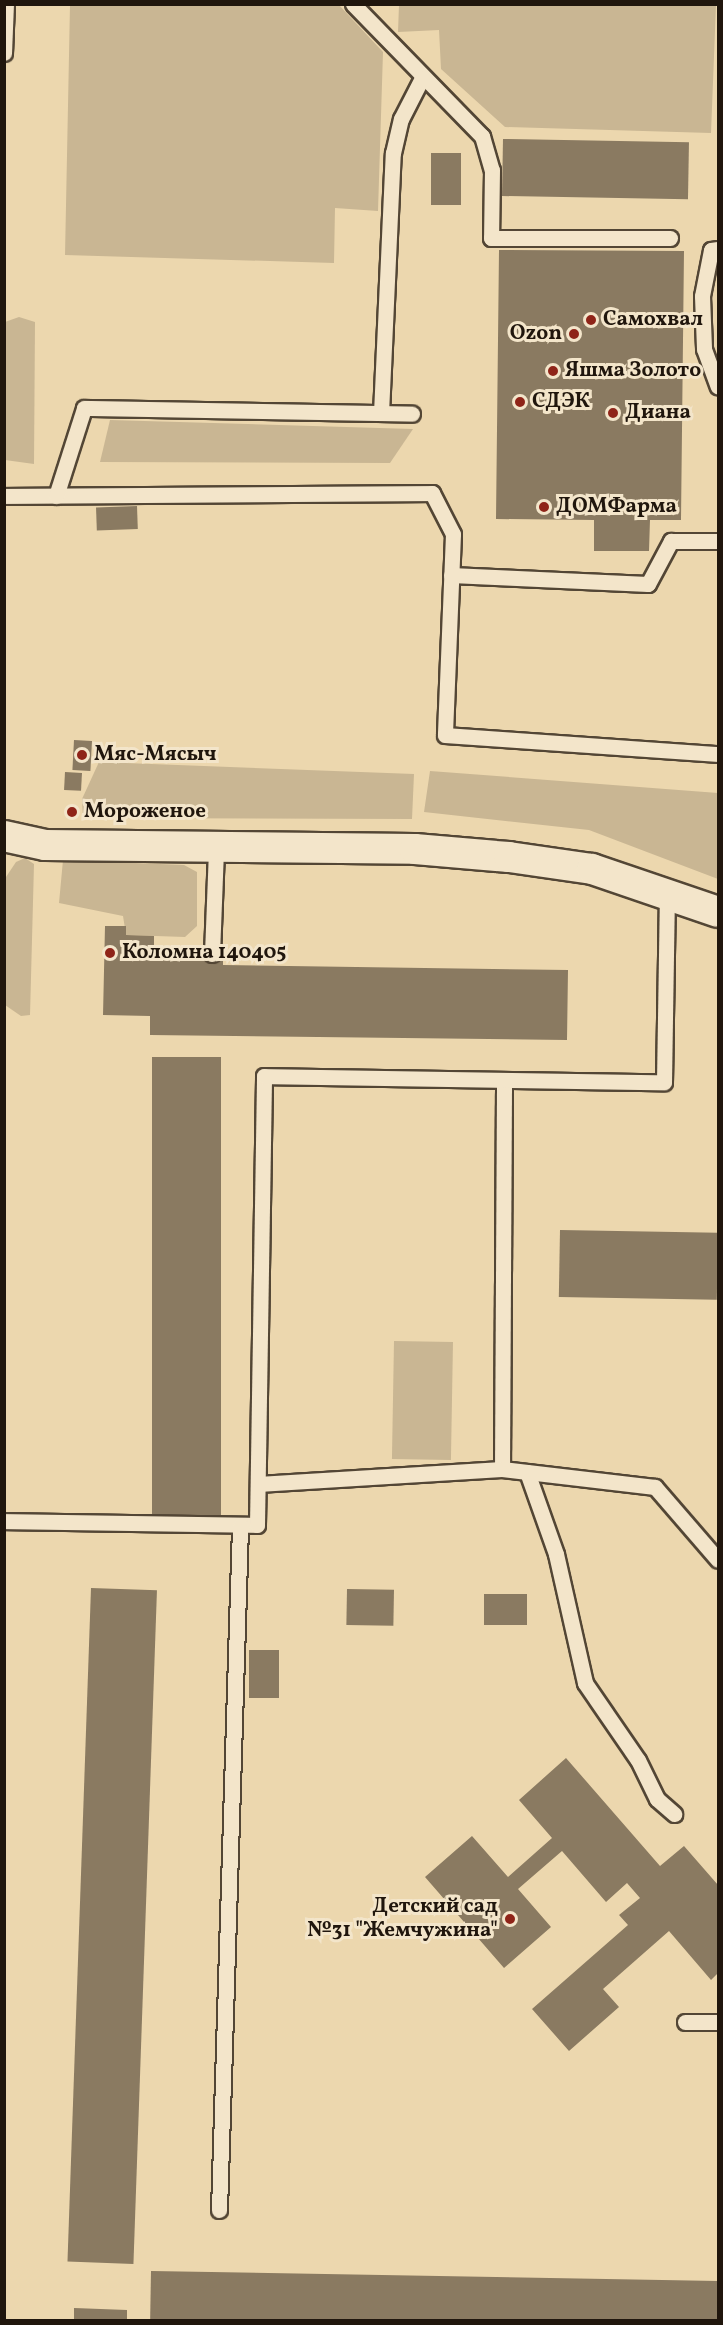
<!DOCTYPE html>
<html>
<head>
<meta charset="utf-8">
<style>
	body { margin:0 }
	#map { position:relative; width:723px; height:2325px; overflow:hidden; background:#ecd7ae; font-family:Vollkorn,serif }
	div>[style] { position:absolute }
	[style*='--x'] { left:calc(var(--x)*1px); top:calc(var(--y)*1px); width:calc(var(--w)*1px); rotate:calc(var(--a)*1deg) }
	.green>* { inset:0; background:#c9b693; transform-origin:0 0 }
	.building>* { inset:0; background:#8a7a61; transform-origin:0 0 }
	.roads { filter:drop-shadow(2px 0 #534635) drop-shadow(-2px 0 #534635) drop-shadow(0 2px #534635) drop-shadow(0 -2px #534635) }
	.service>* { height:15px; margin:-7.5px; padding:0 7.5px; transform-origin:7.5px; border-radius:7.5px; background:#f3e5ca }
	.minor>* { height:30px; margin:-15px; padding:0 15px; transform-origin:15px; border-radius:15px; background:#f3e5ca }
	.dots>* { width:16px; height:16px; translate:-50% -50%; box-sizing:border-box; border:3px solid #f3e5ca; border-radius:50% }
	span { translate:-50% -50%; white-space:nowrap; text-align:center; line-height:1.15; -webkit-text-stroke:6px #f3e5ca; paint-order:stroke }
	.poi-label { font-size:21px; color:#20160d; font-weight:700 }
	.left { translate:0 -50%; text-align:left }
	.right { translate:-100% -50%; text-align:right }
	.frame { position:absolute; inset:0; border:6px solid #20160d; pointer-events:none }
</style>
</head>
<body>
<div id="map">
	<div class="green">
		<i style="clip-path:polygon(70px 5px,339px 5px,383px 52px,378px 211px,335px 208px,334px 263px,65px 255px)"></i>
		<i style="clip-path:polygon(399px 5px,716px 5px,711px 133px,505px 127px,441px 69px,439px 30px,398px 32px)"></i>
		<i style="clip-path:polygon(19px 317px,35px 322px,34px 464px,5px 460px,5px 322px)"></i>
		<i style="clip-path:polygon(110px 420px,413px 429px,390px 463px,100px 462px)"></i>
		<i style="clip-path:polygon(99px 762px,414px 774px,412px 819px,83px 818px,82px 799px)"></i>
		<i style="clip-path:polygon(430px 771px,718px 793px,718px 879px,589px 830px,424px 812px)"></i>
		<i style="clip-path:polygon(25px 858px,34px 864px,30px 1015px,21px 1016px,5px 1005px,6px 877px,16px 862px)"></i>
		<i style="clip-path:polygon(63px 860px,184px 865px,197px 872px,197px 926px,185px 937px,126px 935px,123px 916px,59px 903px)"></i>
		<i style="left:394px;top:1341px;width:59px;height:118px;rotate:1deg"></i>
	</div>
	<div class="building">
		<i style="left:503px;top:139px;width:186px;height:57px;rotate:1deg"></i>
		<i style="left:431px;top:153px;width:30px;height:52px"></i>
		<i style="clip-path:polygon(499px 250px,684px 251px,681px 520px,650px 520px,649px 551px,594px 551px,594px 520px,496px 519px)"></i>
		<i style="left:137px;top:506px;width:23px;height:41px;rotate:88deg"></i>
		<i style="left:74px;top:740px;width:18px;height:30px;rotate:3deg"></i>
		<i style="left:65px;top:772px;width:17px;height:18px;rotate:3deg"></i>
		<i style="clip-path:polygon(105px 926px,126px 926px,126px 935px,154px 936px,154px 953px,223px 954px,223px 965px,568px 970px,567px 1040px,150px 1035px,150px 1016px,103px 1015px)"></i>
		<i style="left:152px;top:1057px;width:69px;height:462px"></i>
		<i style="left:560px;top:1230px;width:158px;height:67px;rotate:1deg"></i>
		<i style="left:91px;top:1588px;width:66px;height:674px;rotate:2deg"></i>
		<i style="left:347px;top:1589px;width:47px;height:36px;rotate:1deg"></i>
		<i style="left:484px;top:1594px;width:43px;height:31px"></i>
		<i style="left:249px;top:1650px;width:30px;height:48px"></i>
		<i style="clip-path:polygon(566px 1758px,660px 1866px,684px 1846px,718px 1885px,718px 1973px,711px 1980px,669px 1931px,603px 1989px,619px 2007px,569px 2051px,532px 2009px,628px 1925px,619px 1915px,640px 1898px,627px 1883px,606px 1902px,562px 1851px,518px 1889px,551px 1927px,504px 1968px,425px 1877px,472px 1836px,508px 1877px,552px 1838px,519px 1800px)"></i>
		<i style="left:151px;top:2271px;width:567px;height:49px;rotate:1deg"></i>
		<i style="clip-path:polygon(74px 2308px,127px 2310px,127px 2320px,74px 2320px)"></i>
	</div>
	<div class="roads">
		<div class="service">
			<i style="--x:353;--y:4;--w:185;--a:45.7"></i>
			<i style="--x:482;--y:136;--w:35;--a:74"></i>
			<i style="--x:492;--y:170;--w:68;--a:90.8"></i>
			<i style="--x:491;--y:238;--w:179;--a:0"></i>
			<i style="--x:4;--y:53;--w:49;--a:-87.7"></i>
			<i style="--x:718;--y:249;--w:7;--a:172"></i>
			<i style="--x:711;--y:250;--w:47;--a:101.1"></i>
			<i style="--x:702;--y:296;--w:53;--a:87.8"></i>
			<i style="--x:704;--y:349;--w:40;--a:69.8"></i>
			<i style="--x:381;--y:413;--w:260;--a:-87.4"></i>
			<i style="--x:393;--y:153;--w:35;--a:-77"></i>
			<i style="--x:401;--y:119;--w:46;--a:-62.9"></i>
			<i style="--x:4;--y:496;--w:428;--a:-0.4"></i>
			<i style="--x:432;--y:493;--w:46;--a:62.9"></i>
			<i style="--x:453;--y:534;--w:201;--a:92.3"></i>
			<i style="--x:445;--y:735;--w:274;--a:4"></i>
			<i style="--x:56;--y:496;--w:92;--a:-72.3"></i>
			<i style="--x:84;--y:408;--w:328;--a:1"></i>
			<i style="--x:451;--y:575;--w:197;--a:2.6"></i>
			<i style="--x:648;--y:584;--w:49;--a:-61.9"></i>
			<i style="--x:671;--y:541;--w:47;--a:0"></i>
			<i style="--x:212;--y:954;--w:106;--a:-87.8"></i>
			<i style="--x:502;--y:1469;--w:389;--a:-89.7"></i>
			<i style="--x:527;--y:1472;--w:87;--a:70.5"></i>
			<i style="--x:556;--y:1554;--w:132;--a:77.3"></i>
			<i style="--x:585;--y:1683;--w:93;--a:55.5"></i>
			<i style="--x:638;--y:1760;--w:43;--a:64"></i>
			<i style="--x:657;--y:1799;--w:23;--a:41"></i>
			<i style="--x:258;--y:1484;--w:244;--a:-3.5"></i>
			<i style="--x:502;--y:1469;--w:154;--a:6.7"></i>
			<i style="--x:655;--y:1487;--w:96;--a:49.2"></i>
			<i style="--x:4;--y:1521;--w:253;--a:0.9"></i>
			<i style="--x:257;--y:1525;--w:449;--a:-89.1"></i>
			<i style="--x:264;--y:1076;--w:400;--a:0.9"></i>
			<i style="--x:664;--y:1082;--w:188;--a:-89.1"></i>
			<i style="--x:685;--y:2022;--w:33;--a:0"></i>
			<i style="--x:219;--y:2210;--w:685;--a:-88.24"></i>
		</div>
		<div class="minor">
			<i style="--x:4;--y:836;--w:42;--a:12.4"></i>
			<i style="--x:45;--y:845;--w:370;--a:0.6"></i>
			<i style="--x:415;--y:849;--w:94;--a:4.9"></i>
			<i style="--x:509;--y:857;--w:84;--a:8.2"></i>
			<i style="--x:592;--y:869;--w:133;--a:18.8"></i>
		</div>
	</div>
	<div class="dots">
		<i style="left:591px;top:320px;background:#8f2418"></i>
		<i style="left:574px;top:334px;background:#8f2418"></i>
		<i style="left:553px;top:371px;background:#8f2418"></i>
		<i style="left:520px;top:402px;background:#8f2418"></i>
		<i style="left:613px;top:413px;background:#8f2418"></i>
		<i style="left:544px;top:507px;background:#8f2418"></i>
		<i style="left:82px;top:755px;background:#8f2418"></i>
		<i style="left:72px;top:812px;background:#8f2418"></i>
		<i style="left:110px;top:953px;background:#8f2418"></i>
		<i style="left:510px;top:1919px;background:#8f2418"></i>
	</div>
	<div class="poi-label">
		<span class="left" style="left:603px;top:320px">Самохвал</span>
		<span class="right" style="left:562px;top:334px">Ozon</span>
		<span class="left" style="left:565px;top:371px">Яшма Золото</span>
		<span class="left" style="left:532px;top:402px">СДЭК</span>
		<span class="left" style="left:625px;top:413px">Диана</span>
		<span class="left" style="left:556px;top:507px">ДОМФарма</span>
		<span class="left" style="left:94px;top:755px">Мяс-Мясыч</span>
		<span class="left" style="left:84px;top:812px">Мороженое</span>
		<span class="left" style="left:122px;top:953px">Коломна 140405</span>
		<span class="right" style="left:498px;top:1919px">Детский сад<br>№31 "Жемчужина"</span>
	</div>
	<div class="frame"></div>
</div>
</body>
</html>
